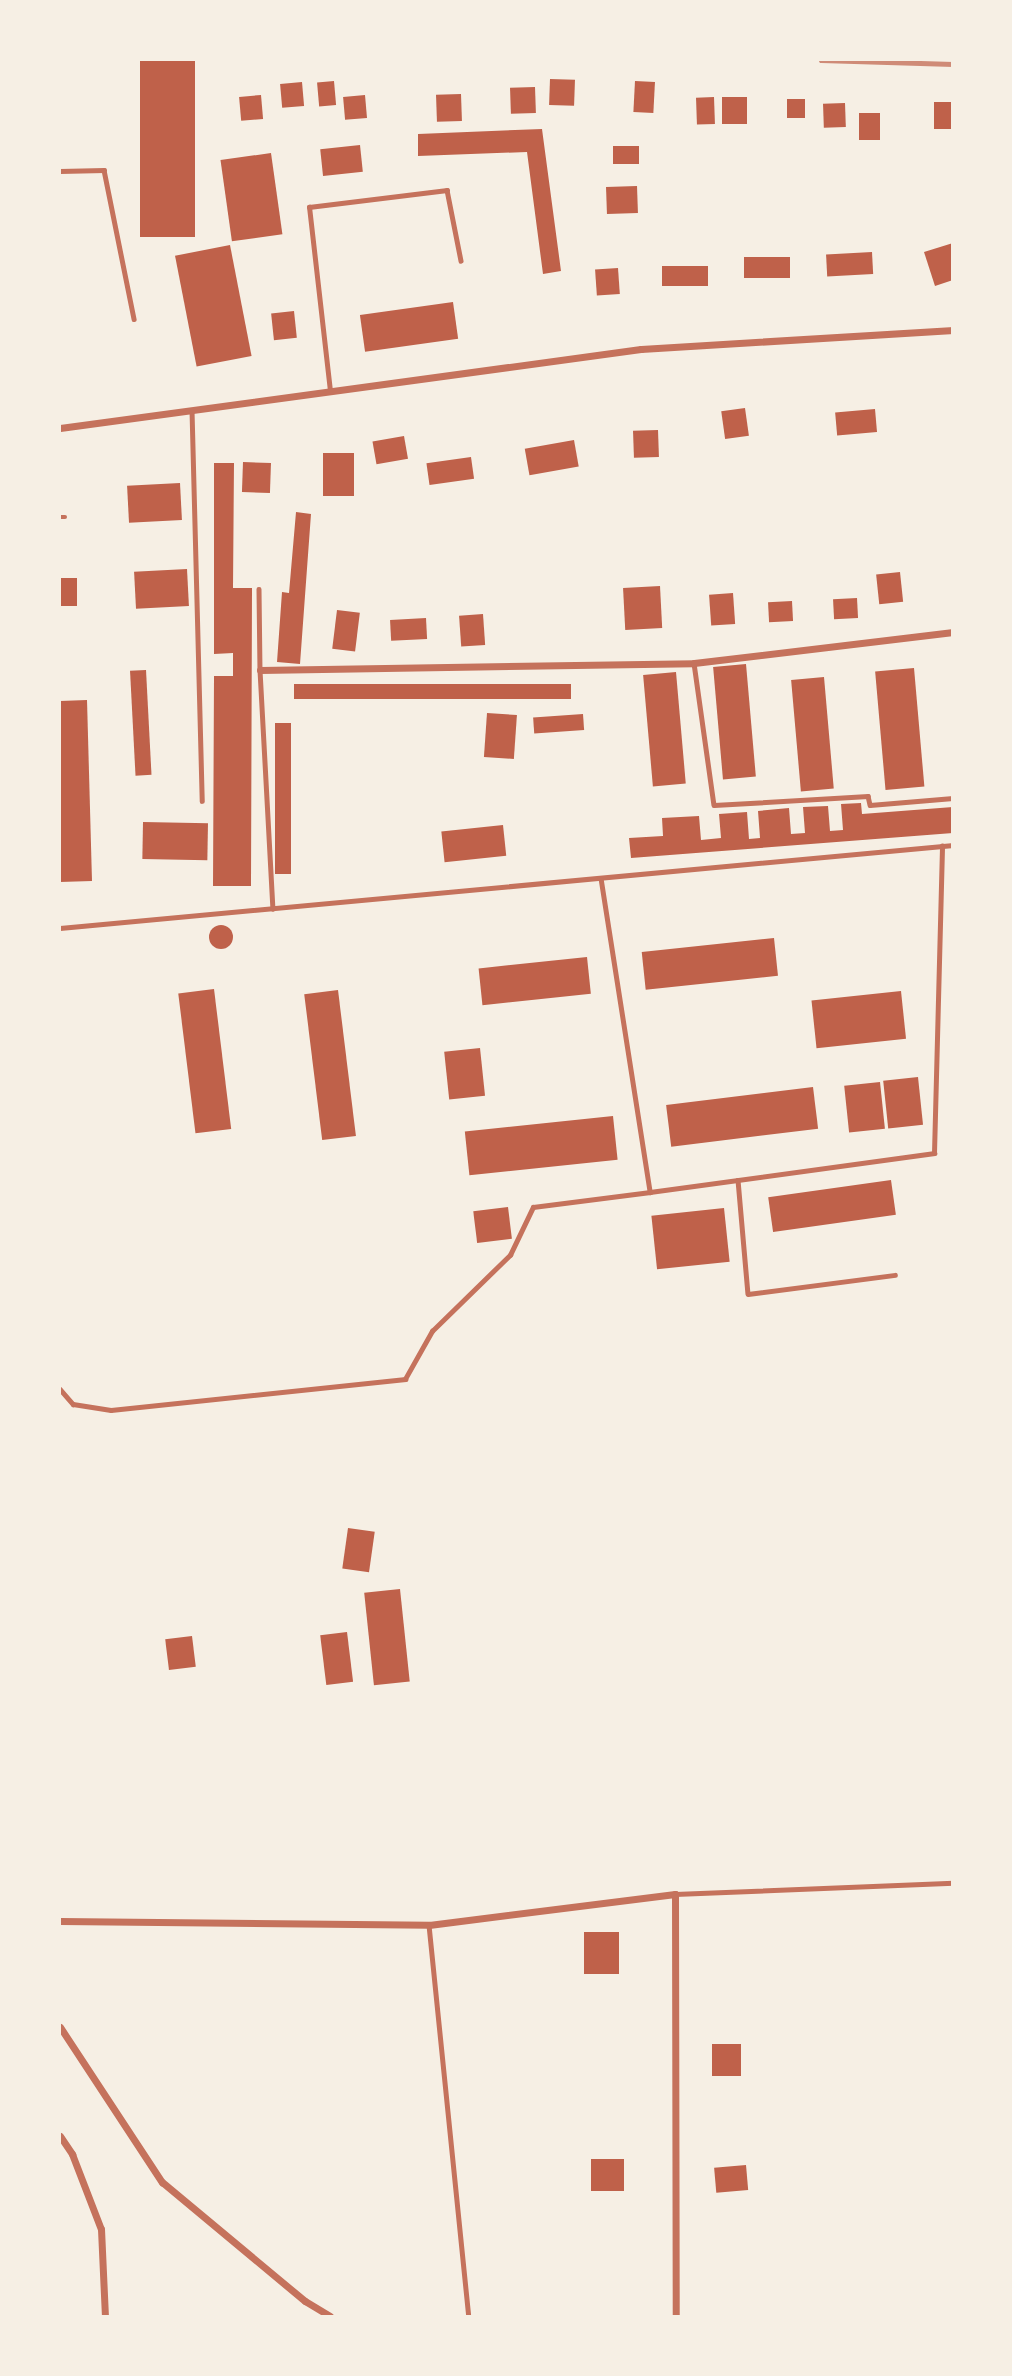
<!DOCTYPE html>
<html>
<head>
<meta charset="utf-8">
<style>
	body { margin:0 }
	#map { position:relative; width:1012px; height:2376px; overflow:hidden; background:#f6efe4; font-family:"IBM Plex Sans",sans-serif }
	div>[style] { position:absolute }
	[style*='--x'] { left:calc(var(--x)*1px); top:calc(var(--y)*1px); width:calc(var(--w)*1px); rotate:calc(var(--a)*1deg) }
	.building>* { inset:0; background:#bf614a; transform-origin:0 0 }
	.round { border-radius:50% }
	.service>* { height:4.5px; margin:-2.25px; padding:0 2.25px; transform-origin:2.25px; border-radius:2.25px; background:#c5725c }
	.minor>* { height:7px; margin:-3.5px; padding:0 3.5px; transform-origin:3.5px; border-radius:3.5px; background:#c5725c }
	.rail>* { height:5px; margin:-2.5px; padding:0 2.5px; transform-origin:2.5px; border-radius:2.5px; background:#cf8b77 }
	span { translate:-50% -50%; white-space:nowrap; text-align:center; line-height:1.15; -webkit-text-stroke:6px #f6efe4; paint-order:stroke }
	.frame { position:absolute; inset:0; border:61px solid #f6efe4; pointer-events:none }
</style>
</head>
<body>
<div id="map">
	<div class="building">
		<i style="left:140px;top:60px;width:55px;height:177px"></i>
		<i style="left:550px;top:79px;width:25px;height:26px;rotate:2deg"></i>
		<i style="left:334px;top:81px;width:24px;height:17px;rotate:85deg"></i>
		<i style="left:635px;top:81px;width:20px;height:31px;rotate:3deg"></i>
		<i style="left:302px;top:82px;width:24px;height:22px;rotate:85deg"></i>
		<i style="left:535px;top:87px;width:26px;height:25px;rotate:88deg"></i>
		<i style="left:461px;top:94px;width:27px;height:25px;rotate:88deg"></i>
		<i style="left:261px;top:95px;width:24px;height:22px;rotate:85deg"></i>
		<i style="left:365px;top:95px;width:23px;height:22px;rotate:85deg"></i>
		<i style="left:714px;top:97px;width:27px;height:18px;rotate:88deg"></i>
		<i style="left:722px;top:97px;width:25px;height:27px"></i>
		<i style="left:787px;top:99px;width:18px;height:19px"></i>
		<i style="left:934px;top:102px;width:17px;height:27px"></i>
		<i style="left:845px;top:103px;width:24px;height:22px;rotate:88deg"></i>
		<i style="left:859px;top:113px;width:21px;height:27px"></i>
		<i style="clip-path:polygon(542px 129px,561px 271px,543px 274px,527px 152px,418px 156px,418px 134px)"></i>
		<i style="left:360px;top:145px;width:27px;height:40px;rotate:84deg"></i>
		<i style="left:639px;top:146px;width:18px;height:26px;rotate:90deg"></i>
		<i style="left:271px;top:153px;width:82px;height:51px;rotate:82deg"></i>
		<i style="left:637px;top:186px;width:27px;height:31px;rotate:88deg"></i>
		<i style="clip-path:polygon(953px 243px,953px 280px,935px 286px,924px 252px)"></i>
		<i style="left:230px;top:245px;width:113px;height:56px;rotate:79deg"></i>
		<i style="left:872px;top:252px;width:22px;height:46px;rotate:87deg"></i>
		<i style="left:790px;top:257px;width:21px;height:46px;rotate:90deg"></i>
		<i style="left:708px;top:266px;width:20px;height:46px;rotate:90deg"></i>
		<i style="left:618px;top:268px;width:26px;height:23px;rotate:86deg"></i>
		<i style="left:453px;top:302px;width:37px;height:94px;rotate:82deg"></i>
		<i style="left:294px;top:311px;width:27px;height:23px;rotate:84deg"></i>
		<i style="left:745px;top:408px;width:28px;height:24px;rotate:82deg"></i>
		<i style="left:875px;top:409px;width:23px;height:40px;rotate:85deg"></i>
		<i style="left:658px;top:430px;width:27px;height:25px;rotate:88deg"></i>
		<i style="left:404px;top:436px;width:23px;height:32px;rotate:80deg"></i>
		<i style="left:574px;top:440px;width:27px;height:50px;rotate:80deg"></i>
		<i style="left:354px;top:453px;width:43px;height:31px;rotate:90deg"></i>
		<i style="left:471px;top:457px;width:22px;height:45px;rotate:82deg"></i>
		<i style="left:243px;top:462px;width:28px;height:30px;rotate:2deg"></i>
		<i style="clip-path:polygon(214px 463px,234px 463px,233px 588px,252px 588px,251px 886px,213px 886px,214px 676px,233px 676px,233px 653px,214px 654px)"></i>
		<i style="left:180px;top:483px;width:37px;height:53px;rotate:87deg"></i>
		<i style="clip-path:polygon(296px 512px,311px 514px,300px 664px,277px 662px,282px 592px,289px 593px)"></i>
		<i style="left:187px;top:569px;width:37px;height:53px;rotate:87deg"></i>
		<i style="left:900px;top:572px;width:30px;height:24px;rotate:84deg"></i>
		<i style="left:60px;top:578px;width:17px;height:28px"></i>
		<i style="left:660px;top:586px;width:42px;height:37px;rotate:87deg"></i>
		<i style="left:733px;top:593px;width:31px;height:24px;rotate:86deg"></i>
		<i style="left:857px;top:598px;width:20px;height:24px;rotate:87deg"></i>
		<i style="left:792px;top:601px;width:20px;height:24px;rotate:87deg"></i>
		<i style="left:337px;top:610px;width:23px;height:39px;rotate:7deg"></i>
		<i style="left:483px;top:614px;width:31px;height:24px;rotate:86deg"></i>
		<i style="left:426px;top:618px;width:21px;height:36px;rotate:87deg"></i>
		<i style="left:746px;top:664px;width:113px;height:33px;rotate:85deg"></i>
		<i style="left:914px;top:668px;width:119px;height:39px;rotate:85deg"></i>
		<i style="left:146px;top:670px;width:105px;height:16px;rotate:87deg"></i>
		<i style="left:676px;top:672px;width:112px;height:33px;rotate:85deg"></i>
		<i style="left:824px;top:677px;width:112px;height:33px;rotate:85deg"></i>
		<i style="left:571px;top:684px;width:15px;height:277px;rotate:90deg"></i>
		<i style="clip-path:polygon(87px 700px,92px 881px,60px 882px,60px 701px)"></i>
		<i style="left:487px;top:713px;width:30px;height:44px;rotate:4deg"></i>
		<i style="left:583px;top:714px;width:16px;height:50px;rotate:86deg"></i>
		<i style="left:275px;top:723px;width:16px;height:151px"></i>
		<i style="clip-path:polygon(861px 803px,862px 814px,953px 807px,953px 833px,631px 858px,629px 838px,663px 836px,662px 818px,699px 816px,701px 840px,721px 838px,719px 814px,747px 812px,749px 839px,760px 838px,758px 811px,789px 808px,791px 834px,805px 833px,803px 807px,828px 806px,830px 831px,843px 830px,841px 804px)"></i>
		<i style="left:143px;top:822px;width:65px;height:37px;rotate:1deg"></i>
		<i style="left:503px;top:825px;width:31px;height:62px;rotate:84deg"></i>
		<i class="round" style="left:209px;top:925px;width:24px;height:24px"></i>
		<i style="left:774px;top:938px;width:38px;height:133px;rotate:84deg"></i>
		<i style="left:587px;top:957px;width:37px;height:109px;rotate:84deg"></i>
		<i style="left:214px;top:989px;width:141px;height:36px;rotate:83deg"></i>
		<i style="left:338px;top:990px;width:147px;height:34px;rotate:83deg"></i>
		<i style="left:901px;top:991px;width:48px;height:90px;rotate:84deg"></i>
		<i style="left:480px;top:1048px;width:48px;height:36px;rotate:84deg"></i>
		<i style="left:918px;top:1077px;width:48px;height:35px;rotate:84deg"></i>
		<i style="left:880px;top:1082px;width:47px;height:36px;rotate:84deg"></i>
		<i style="left:813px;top:1087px;width:42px;height:148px;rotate:83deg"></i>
		<i style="left:613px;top:1116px;width:44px;height:149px;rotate:84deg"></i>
		<i style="left:891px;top:1180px;width:35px;height:124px;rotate:82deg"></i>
		<i style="left:508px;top:1207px;width:32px;height:35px;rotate:83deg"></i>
		<i style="left:724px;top:1208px;width:54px;height:73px;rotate:84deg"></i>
		<i style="left:348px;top:1528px;width:27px;height:41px;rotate:8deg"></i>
		<i style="left:400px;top:1589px;width:93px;height:36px;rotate:84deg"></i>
		<i style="left:347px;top:1632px;width:50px;height:27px;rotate:83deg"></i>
		<i style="left:192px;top:1636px;width:31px;height:27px;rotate:83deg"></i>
		<i style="left:584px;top:1932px;width:35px;height:42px"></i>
		<i style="left:741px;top:2044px;width:32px;height:29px;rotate:90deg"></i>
		<i style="left:591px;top:2159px;width:33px;height:32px"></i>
		<i style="left:746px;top:2165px;width:25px;height:32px;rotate:85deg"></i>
	</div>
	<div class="service">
		<i style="--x:60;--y:171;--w:44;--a:-1.3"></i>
		<i style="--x:104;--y:170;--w:152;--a:78.6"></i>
		<i style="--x:330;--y:391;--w:185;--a:-96.5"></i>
		<i style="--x:309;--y:207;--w:139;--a:-7"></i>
		<i style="--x:447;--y:190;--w:72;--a:78.8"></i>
		<i style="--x:192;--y:410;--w:391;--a:88.5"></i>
		<i style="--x:60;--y:517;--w:5;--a:0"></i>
		<i style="--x:259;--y:589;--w:81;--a:89.3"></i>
		<i style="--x:260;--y:670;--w:239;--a:86.9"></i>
		<i style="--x:694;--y:663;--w:143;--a:82"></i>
		<i style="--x:714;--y:805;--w:154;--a:-3.3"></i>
		<i style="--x:868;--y:796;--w:9;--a:77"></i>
		<i style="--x:870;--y:805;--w:83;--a:-4.8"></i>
		<i style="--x:601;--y:878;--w:318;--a:81.1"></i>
		<i style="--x:650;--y:1192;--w:287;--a:-7.8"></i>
		<i style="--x:934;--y:1153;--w:307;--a:-88.5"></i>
		<i style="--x:60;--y:928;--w:897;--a:-5.31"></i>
		<i style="--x:738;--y:1180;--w:114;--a:85"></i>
		<i style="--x:748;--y:1294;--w:148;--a:-7.4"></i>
		<i style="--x:60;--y:1389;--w:20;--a:49"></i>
		<i style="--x:73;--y:1404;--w:38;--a:9"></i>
		<i style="--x:111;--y:1410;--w:296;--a:-6"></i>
		<i style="--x:405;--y:1379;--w:55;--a:-60.6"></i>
		<i style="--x:432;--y:1331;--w:109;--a:-44.3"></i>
		<i style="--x:510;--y:1255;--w:53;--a:-64.4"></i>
		<i style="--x:533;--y:1207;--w:118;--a:-7.3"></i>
		<i style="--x:675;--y:1894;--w:278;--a:-2.3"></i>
		<i style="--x:429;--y:1925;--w:393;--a:84.2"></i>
	</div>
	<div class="minor">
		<i style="--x:60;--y:428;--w:586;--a:-7.74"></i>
		<i style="--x:641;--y:349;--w:313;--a:-3.5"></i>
		<i style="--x:260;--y:670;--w:434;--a:-0.9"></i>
		<i style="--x:694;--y:663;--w:261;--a:-6.8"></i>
		<i style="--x:60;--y:1921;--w:369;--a:0.6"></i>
		<i style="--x:429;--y:1925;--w:248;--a:-7.2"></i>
		<i style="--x:675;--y:1894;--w:422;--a:89.9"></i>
		<i style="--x:60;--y:2027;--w:186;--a:56.7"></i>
		<i style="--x:162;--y:2182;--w:186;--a:39.8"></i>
		<i style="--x:305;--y:2301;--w:29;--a:31"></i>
		<i style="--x:60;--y:2136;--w:22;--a:56"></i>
		<i style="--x:72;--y:2154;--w:80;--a:68.9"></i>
		<i style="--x:101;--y:2229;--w:87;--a:87.4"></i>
	</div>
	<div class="rail">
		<i style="--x:821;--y:60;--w:132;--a:1.7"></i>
	</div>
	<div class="frame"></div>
</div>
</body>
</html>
